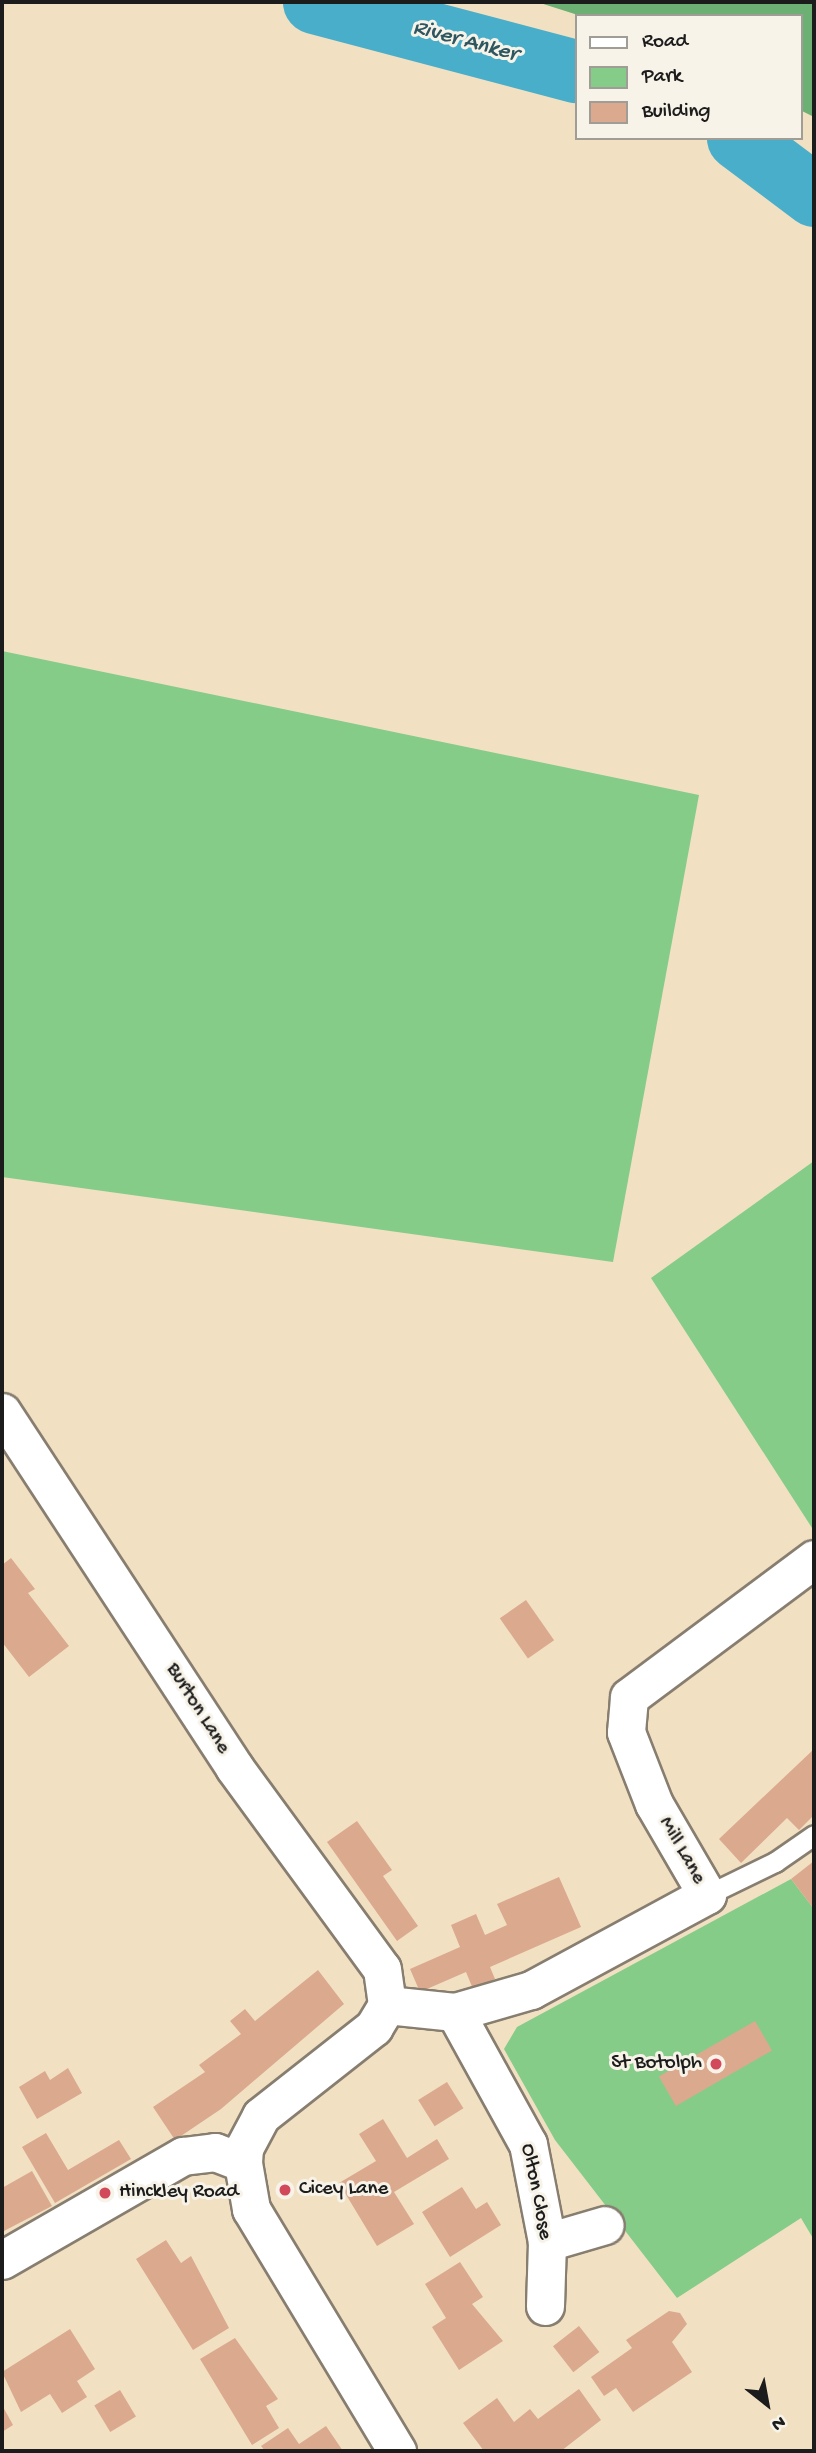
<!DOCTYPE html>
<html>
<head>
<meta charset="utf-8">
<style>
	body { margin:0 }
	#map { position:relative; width:816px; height:2453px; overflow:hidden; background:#f2e0c3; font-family:"Gochi Hand",sans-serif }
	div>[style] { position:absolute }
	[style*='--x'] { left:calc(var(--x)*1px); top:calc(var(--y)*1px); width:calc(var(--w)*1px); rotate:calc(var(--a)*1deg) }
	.green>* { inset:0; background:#85cc88 }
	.forest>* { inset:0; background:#6cb074 }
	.river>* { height:63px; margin:-31.5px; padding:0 31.5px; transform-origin:31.5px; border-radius:31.5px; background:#49aec9 }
	.building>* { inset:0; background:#dba98e; transform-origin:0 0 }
	.roads { filter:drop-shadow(2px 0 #877e70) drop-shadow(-2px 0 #877e70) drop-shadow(0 2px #877e70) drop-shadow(0 -2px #877e70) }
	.service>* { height:19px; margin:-9.5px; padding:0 9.5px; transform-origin:9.5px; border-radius:9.5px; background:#fff }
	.minor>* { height:37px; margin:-18.5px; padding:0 18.5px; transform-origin:18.5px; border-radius:18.5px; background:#fff }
	.dots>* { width:19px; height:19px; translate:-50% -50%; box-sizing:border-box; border:4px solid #f7f3e8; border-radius:50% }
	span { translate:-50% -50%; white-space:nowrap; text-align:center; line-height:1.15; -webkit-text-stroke:6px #f7f3e8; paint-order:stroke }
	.street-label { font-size:21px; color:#1c1c1c }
	.poi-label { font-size:21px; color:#1c1c1c }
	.right { translate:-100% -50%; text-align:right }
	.left { translate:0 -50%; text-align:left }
	.water-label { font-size:23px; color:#2e5661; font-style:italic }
	.frame { position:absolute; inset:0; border:4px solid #1c1c1c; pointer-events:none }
	.legend { position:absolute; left:575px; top:14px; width:228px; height:126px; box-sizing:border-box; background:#f7f3e8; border:2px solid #9f9d96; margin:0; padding:9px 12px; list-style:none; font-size:21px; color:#1c1c1c }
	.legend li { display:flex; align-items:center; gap:14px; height:35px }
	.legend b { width:35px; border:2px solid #9f9d96 }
	.north { position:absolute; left:732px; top:2369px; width:70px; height:70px; -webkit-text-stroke:5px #f7f3e8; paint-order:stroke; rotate:149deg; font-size:19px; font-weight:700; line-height:28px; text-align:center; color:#1c1c1c }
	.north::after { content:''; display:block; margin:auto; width:24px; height:32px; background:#1c1c1c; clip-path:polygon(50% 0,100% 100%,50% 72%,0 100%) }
</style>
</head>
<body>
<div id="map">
	<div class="green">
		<i style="clip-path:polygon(2px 651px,699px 795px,613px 1262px,2px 1177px)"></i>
		<i style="clip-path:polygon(814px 1161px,814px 1531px,651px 1278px)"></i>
		<i style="clip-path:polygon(791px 1879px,814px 1909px,814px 2240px,801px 2218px,677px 2298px,555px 2140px,504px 2049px,517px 2027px)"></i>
	</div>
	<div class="forest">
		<i style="clip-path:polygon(537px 2px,814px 2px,814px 117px,800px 110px,800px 16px,581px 16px)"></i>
	</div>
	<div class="river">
		<i style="--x:314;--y:2;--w:271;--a:14.8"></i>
		<i style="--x:738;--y:138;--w:95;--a:36.9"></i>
	</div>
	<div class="building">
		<i style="clip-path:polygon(11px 1558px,35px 1589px,28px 1593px,69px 1646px,29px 1677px,2px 1642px,2px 1565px)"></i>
		<i style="left:526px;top:1600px;width:49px;height:32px;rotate:55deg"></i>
		<i style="clip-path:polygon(814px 1749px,814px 1815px,799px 1830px,787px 1818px,741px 1863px,719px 1839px)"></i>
		<i style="clip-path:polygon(357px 1821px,392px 1870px,383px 1876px,418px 1926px,397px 1941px,327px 1842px)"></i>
		<i style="clip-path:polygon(814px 1861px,814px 1909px,791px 1879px)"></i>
		<i style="clip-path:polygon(559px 1877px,581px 1927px,490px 1967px,495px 1979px,473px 1989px,466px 1972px,420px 1992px,410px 1969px,460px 1947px,451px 1925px,476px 1914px,485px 1935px,507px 1925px,497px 1904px)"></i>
		<i style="clip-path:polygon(318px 1970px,344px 2004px,221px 2109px,175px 2140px,153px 2107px,205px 2072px,199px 2065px,241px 2034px,230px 2021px,245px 2009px,255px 2021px)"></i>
		<i style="left:755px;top:2021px;width:34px;height:111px;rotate:60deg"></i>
		<i style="clip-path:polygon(68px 2068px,82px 2093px,37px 2119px,19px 2087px,45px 2071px,50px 2080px)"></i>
		<i style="left:447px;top:2082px;width:31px;height:34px;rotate:58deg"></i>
		<i style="clip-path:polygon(383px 2119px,407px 2158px,437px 2139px,449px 2159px,394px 2192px,414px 2224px,377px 2246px,339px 2183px,376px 2161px,359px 2134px)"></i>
		<i style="clip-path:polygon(46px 2133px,68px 2170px,119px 2140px,131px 2159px,55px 2203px,22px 2147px)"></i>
		<i style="clip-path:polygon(32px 2171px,52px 2206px,2px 2232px,2px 2188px)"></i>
		<i style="clip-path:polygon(462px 2187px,476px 2209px,487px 2202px,501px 2225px,450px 2257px,422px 2212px)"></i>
		<i style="clip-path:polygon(166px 2240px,181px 2263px,191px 2256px,229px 2328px,193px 2350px,136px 2259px)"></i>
		<i style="clip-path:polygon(460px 2262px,483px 2297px,472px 2304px,503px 2341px,459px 2370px,432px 2327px,446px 2318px,425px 2284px)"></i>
		<i style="clip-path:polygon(669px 2311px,680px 2313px,687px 2324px,672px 2342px,692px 2372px,633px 2412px,616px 2388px,604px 2396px,591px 2377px,632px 2348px,626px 2340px)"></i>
		<i style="left:579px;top:2326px;width:33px;height:33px;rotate:52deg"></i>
		<i style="clip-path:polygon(70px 2329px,95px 2369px,77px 2381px,87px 2397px,62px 2413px,50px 2394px,21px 2412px,2px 2372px)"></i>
		<i style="clip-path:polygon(235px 2338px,278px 2399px,266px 2406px,279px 2428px,252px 2445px,200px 2359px)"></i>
		<i style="clip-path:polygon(579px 2389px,601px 2420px,561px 2451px,484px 2451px,463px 2423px,497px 2398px,514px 2422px,530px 2409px,538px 2419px)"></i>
		<i style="left:120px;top:2390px;width:31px;height:30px;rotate:59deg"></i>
		<i style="clip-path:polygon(2px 2405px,13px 2425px,2px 2432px)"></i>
		<i style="clip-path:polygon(326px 2426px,343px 2451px,265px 2451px,261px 2446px,288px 2428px,299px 2444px)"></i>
	</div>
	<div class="roads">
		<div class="service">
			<i style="--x:707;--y:1895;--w:76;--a:-25.9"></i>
			<i style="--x:775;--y:1862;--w:47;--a:-34.7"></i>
		</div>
		<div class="minor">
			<i style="--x:2;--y:1412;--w:424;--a:56.8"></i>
			<i style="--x:234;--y:1767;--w:250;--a:53.8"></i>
			<i style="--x:382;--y:1969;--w:36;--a:82"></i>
			<i style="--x:387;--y:2005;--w:68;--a:5.9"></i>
			<i style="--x:455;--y:2012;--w:79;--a:-16.1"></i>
			<i style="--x:531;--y:1990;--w:200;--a:-28.4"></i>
			<i style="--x:707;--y:1895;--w:105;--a:-120.2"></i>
			<i style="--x:654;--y:1804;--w:77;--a:-111.3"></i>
			<i style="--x:626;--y:1732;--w:35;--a:-85"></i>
			<i style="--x:629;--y:1697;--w:231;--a:-36.7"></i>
			<i style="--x:387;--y:2005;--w:26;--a:121"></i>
			<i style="--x:374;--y:2027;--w:144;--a:141.8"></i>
			<i style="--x:261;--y:2116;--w:36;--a:118"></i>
			<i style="--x:244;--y:2148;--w:15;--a:94"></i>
			<i style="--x:243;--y:2163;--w:47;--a:80.1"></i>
			<i style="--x:251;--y:2209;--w:283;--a:58.9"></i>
			<i style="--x:455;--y:2012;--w:151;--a:61.1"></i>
			<i style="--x:528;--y:2144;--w:100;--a:79"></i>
			<i style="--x:547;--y:2242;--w:64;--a:91.8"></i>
			<i style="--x:547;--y:2242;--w:60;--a:-16.3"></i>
			<i style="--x:2;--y:2260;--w:209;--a:-29.9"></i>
			<i style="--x:183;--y:2156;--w:32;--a:-7"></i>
			<i style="--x:215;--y:2152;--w:30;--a:21"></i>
		</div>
	</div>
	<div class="dots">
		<i style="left:716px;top:2064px;background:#d1495b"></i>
		<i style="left:285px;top:2190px;background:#d1495b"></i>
		<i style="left:105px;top:2193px;background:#d1495b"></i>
	</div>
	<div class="street-label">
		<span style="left:197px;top:1709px;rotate:58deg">Burton Lane</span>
		<span style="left:681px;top:1851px;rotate:60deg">Mill Lane</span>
		<span style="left:535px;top:2192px;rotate:79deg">Olton Close</span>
	</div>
	<div class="poi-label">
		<span class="right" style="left:702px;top:2064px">St Botolph</span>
		<span class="left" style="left:299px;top:2190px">Cicey Lane</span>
		<span class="left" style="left:119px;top:2193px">Hinckley Road</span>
	</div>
	<div class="water-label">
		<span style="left:465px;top:42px;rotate:15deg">River Anker</span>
	</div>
	<div class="frame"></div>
	<ul class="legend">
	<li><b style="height:9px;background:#fff"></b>Road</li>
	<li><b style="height:19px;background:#85cc88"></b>Park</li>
	<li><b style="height:19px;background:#dba98e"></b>Building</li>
	</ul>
	<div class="north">N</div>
</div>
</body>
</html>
